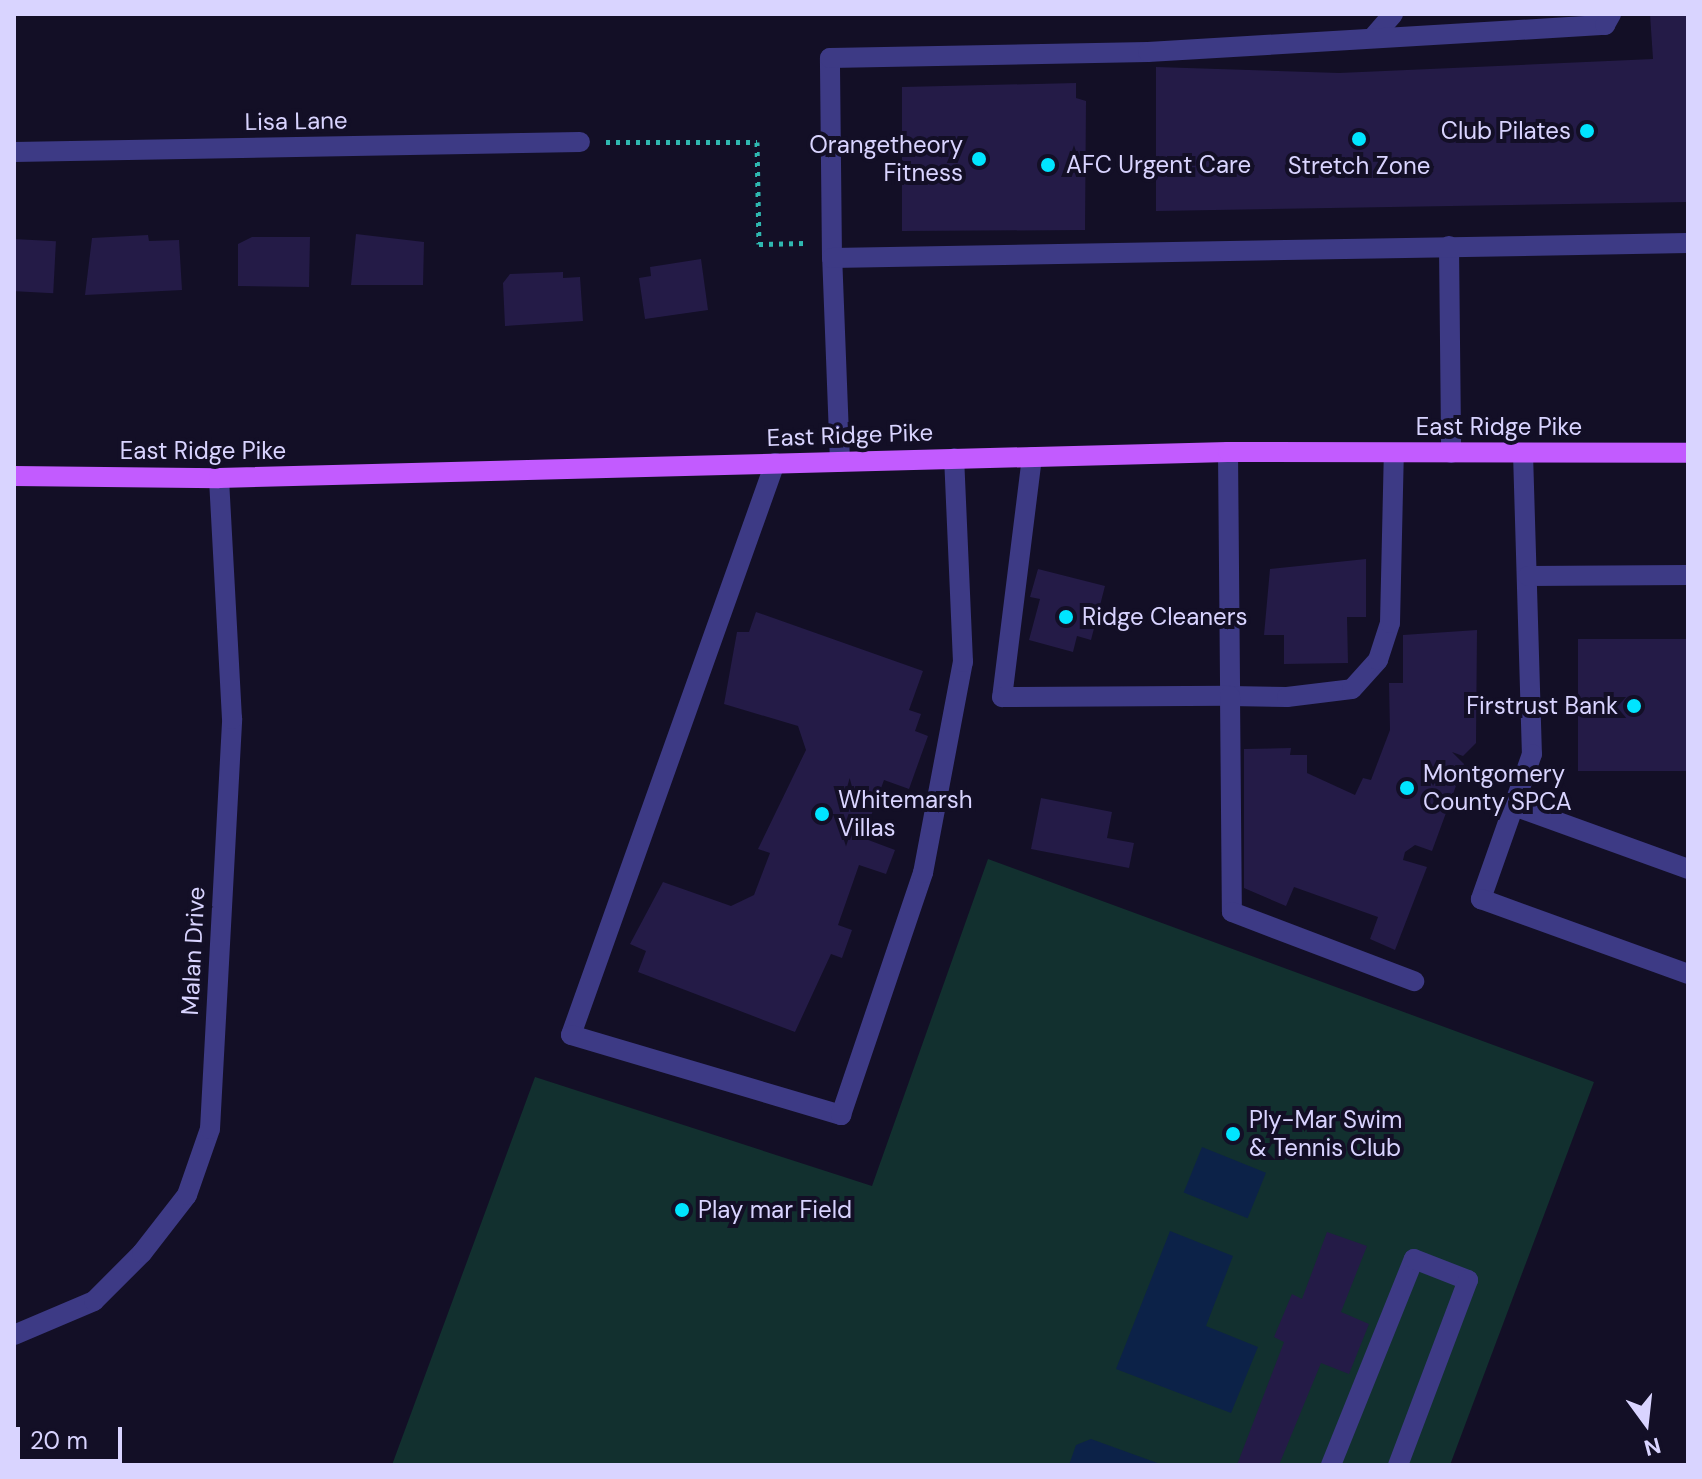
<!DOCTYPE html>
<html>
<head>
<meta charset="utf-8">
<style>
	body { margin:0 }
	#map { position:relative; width:1702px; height:1479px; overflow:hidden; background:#130f26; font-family:"DM Sans",sans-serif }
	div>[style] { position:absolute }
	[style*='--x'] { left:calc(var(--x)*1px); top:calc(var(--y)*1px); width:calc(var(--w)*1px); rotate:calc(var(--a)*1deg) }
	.green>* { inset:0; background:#12302f }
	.water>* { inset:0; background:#0c2248; transform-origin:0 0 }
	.building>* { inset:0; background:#241b47; transform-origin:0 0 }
	.path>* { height:5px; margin-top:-2.5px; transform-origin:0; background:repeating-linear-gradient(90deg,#2fb8b0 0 4px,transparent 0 10px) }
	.minor>* { height:20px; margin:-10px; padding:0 10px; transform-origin:10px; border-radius:10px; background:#3d3a85 }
	.major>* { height:20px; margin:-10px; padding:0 10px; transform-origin:10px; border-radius:10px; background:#c25bff }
	.dots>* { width:22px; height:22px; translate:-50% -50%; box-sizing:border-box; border:4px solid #130f26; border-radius:50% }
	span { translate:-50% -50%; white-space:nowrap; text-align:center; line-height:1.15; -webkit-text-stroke:8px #130f26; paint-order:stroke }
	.street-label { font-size:24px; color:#d9d4ff }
	.poi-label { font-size:24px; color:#d9d4ff }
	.right { translate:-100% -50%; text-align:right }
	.left { translate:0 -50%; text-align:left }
	.frame { position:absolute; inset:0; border:16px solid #d9d4ff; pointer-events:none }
	.north { position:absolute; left:1606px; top:1383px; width:80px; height:80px; -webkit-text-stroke:6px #130f26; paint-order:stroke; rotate:165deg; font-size:22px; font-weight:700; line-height:32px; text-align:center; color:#d9d4ff }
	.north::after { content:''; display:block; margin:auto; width:28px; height:36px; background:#d9d4ff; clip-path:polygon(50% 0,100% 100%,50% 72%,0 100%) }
	.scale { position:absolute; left:16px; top:1427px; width:106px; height:36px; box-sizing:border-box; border:4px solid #d9d4ff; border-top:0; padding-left:10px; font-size:24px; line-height:28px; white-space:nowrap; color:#d9d4ff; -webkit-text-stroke:6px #130f26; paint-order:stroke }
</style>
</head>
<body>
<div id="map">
	<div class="green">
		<i style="clip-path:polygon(988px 859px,1594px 1082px,1450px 1465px,392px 1465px,535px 1077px,872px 1186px)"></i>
	</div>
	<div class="water">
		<i style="left:1202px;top:1147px;width:69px;height:49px;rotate:22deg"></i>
		<i style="clip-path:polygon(1170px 1231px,1233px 1256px,1206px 1326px,1258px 1347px,1231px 1413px,1116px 1369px)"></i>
		<i style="clip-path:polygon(1091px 1439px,1163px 1465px,1069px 1465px,1076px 1445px)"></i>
	</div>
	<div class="building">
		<i style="clip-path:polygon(1650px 14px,1688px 14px,1688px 202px,1156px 211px,1156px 67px,1339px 73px,1653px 59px)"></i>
		<i style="clip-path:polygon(1076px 83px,1076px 98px,1086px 101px,1085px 230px,902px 231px,902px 87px)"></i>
		<i style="clip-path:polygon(356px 234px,424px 242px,423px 285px,351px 285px)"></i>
		<i style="clip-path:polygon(148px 235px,149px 241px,179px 240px,182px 290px,85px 295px,92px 238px)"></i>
		<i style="clip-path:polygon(252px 237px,310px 237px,309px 287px,238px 286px,238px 244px)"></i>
		<i style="left:14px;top:239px;width:42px;height:52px;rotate:3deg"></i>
		<i style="clip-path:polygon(701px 259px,708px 310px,645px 319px,639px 278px,651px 276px,650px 267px)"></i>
		<i style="clip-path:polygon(563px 272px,563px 278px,580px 277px,583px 321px,505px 326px,503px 283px,510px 274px)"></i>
		<i style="clip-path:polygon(1366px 559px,1366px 617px,1347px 617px,1348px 663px,1284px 664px,1284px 635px,1264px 635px,1270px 569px)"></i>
		<i style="clip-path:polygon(1038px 569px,1105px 586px,1091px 640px,1077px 636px,1073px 652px,1029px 640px,1040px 599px,1030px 597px)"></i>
		<i style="clip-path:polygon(756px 612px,923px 671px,909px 710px,921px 714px,915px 731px,928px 736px,909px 789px,884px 780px,863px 838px,895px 850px,886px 874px,859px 865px,838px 925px,852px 930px,842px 958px,831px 954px,795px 1032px,638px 972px,646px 951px,630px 944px,663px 882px,731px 906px,754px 895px,770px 853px,758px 849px,806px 750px,798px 726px,724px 704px,737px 632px,749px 632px)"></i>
		<i style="clip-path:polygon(1477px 630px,1476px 743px,1463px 756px,1452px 752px,1464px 764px,1432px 851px,1415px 845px,1405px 852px,1403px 860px,1427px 867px,1395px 950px,1370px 939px,1378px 917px,1294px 887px,1286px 906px,1244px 888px,1244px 749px,1291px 748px,1290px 755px,1307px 755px,1307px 773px,1355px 795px,1363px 778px,1371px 780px,1390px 730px,1389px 683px,1403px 683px,1403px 635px)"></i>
		<i style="left:1688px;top:639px;width:132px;height:110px;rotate:90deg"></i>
		<i style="clip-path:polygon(1041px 798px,1112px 812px,1107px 838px,1134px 843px,1129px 868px,1031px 849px)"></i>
		<i style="clip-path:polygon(1327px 1232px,1367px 1246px,1341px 1312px,1369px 1324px,1349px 1374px,1321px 1363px,1279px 1465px,1237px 1465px,1284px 1342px,1274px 1337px,1292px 1294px,1302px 1299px)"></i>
	</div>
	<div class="path">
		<i style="--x:606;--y:142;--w:151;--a:0"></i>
		<i style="--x:757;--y:142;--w:102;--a:88.9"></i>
		<i style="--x:759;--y:244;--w:45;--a:-1.3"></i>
	</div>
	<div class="minor">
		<i style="--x:1374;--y:36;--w:29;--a:-49"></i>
		<i style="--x:14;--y:152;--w:566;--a:-1.01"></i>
		<i style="--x:1449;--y:246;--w:207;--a:89.4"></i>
		<i style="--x:832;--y:258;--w:200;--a:-90.6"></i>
		<i style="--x:830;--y:58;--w:318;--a:-1.1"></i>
		<i style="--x:1148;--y:52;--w:458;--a:-3.4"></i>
		<i style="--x:1605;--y:25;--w:13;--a:-61"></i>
		<i style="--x:1228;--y:452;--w:244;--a:89.5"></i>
		<i style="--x:1230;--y:696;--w:57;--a:1"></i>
		<i style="--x:1287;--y:697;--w:65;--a:-7"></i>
		<i style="--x:1352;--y:689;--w:39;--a:-48"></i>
		<i style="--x:1378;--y:660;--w:39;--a:-72"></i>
		<i style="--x:1390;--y:623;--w:170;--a:-88.7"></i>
		<i style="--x:1523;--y:453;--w:301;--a:88.3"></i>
		<i style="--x:1532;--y:754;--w:154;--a:109.4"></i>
		<i style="--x:1481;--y:899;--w:220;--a:19.9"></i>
		<i style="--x:1032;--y:457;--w:242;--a:97.1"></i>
		<i style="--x:1002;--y:697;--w:228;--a:-0.3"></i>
		<i style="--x:1230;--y:696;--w:216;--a:89.5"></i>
		<i style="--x:1232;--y:912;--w:195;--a:20.8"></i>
		<i style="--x:840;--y:462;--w:204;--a:-92.2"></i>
		<i style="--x:832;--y:258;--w:856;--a:-1"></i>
		<i style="--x:775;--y:463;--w:607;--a:109.63"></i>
		<i style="--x:571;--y:1035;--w:282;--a:16.5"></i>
		<i style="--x:841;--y:1115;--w:256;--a:-71.3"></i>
		<i style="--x:923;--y:873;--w:215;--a:-79.3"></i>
		<i style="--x:963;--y:662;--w:204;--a:-92.5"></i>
		<i style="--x:1528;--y:576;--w:160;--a:-0.4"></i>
		<i style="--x:1514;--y:806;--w:185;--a:19.9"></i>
		<i style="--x:14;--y:1335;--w:87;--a:-23"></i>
		<i style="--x:94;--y:1301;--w:68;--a:-45"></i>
		<i style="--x:142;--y:1253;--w:73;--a:-52.2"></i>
		<i style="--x:187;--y:1195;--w:70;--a:-70.8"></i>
		<i style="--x:210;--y:1129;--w:411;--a:-86.9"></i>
		<i style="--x:232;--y:719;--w:241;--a:-93.1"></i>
		<i style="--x:1331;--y:1465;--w:222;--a:-68.1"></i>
		<i style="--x:1414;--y:1259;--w:58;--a:21.3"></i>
		<i style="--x:1468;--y:1280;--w:198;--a:110.7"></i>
	</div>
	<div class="major">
		<i style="--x:14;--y:476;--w:205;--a:0.6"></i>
		<i style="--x:219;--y:478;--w:1009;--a:-1.48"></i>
		<i style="--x:1228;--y:452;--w:460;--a:0.1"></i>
	</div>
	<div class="dots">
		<i style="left:1587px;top:131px;background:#00e5ff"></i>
		<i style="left:1359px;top:139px;background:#00e5ff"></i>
		<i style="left:979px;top:159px;background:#00e5ff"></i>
		<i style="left:1048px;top:165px;background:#00e5ff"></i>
		<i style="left:1066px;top:617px;background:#00e5ff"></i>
		<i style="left:1634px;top:706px;background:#00e5ff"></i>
		<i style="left:1407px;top:788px;background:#00e5ff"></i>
		<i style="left:822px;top:814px;background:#00e5ff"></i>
		<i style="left:1233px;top:1134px;background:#00e5ff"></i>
		<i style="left:682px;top:1210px;background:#00e5ff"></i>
	</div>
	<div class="street-label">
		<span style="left:296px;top:121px;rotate:-1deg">Lisa Lane</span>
		<span style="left:1499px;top:427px">East Ridge Pike</span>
		<span style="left:850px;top:435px;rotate:-2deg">East Ridge Pike</span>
		<span style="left:203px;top:451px">East Ridge Pike</span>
		<span style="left:193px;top:951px;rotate:-87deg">Malan Drive</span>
	</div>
	<div class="poi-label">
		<span class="right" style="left:1571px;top:131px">Club Pilates</span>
		<span class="right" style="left:963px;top:159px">Orangetheory<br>Fitness</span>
		<span class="left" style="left:1066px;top:165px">AFC Urgent Care</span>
		<span style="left:1359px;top:166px">Stretch Zone</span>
		<span class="left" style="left:1082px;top:617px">Ridge Cleaners</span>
		<span class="right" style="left:1618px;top:706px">Firstrust Bank</span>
		<span class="left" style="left:1423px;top:788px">Montgomery<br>County SPCA</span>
		<span class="left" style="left:838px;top:814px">Whitemarsh<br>Villas</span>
		<span class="left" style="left:1249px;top:1134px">Ply-Mar Swim<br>&amp; Tennis Club</span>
		<span class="left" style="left:698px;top:1210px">Play mar Field</span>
	</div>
	<div class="frame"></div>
	<div class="north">N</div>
	<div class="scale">20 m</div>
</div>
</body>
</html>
